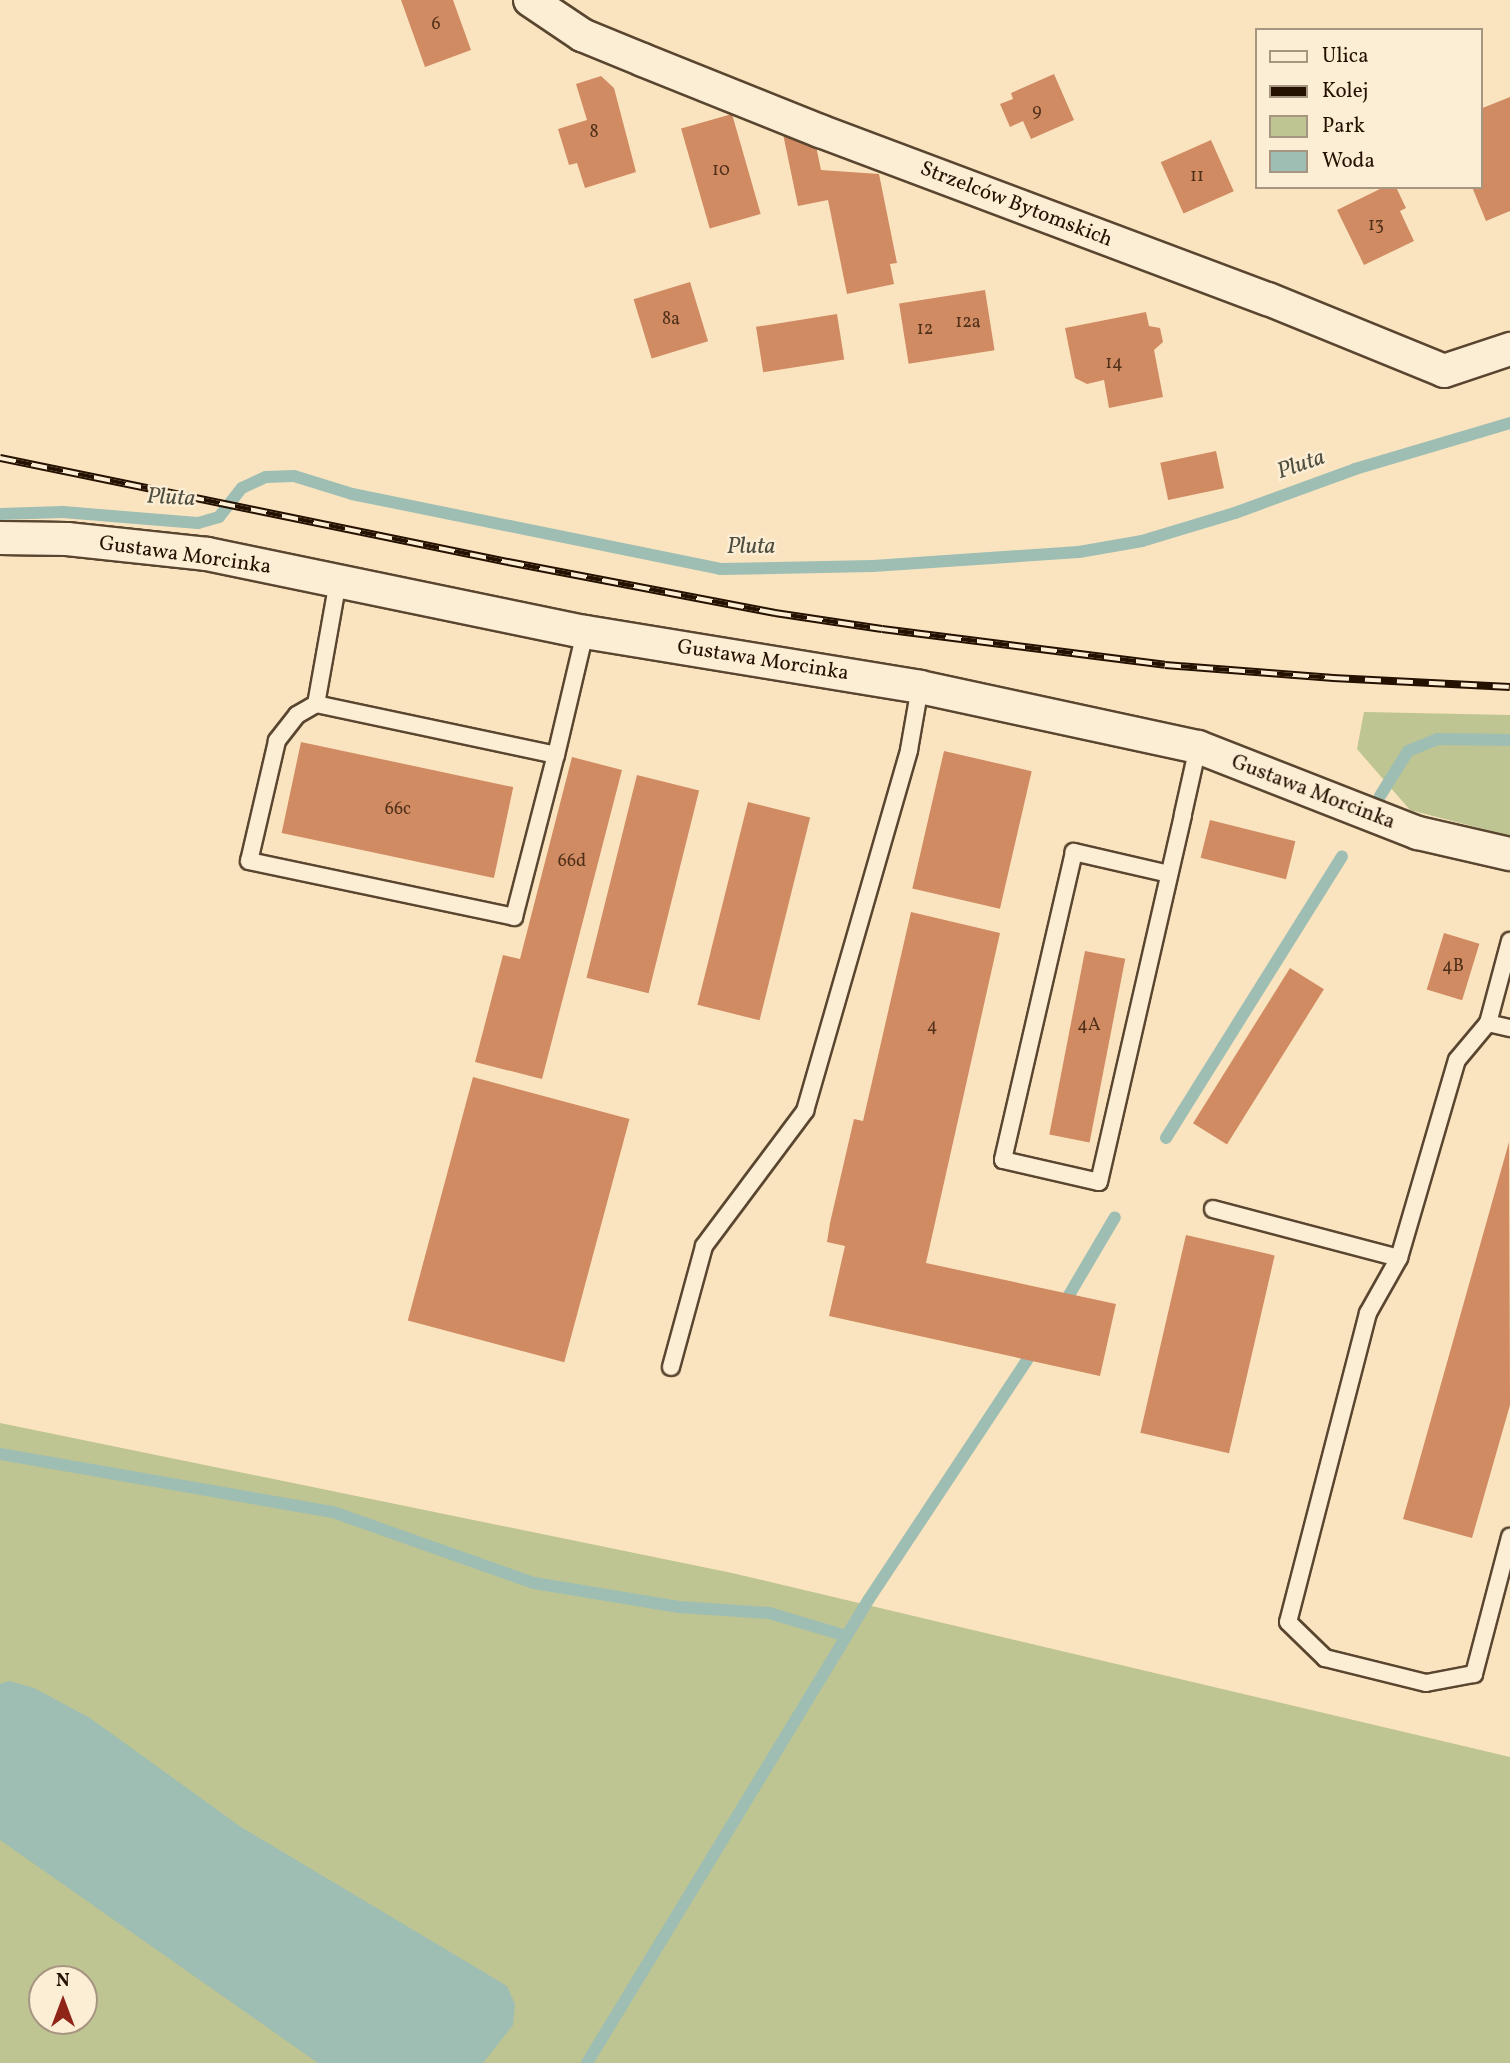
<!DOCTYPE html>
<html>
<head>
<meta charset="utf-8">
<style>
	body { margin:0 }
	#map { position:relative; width:1510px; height:2063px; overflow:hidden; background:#fae4bf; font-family:Vollkorn,serif }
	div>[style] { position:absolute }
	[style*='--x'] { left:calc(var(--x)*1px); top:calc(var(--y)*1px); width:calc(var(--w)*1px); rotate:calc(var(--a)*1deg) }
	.green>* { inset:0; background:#bec492 }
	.water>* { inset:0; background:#9ebeb4 }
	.stream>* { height:12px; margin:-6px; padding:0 6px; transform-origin:6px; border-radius:6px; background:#9ebeb4 }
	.building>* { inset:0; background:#d08b63; transform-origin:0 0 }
	.roads { filter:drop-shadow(2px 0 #5a4630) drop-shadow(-2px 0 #5a4630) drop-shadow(0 2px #5a4630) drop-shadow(0 -2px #5a4630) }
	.lane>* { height:16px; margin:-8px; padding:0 8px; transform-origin:8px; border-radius:8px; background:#fcedd5 }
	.street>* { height:32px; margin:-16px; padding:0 16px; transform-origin:16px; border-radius:16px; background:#fcedd5 }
	.rail>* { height:8px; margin-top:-4px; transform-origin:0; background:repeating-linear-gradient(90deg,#fcedd5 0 16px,#251100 0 32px); box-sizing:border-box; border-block:2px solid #251100 }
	span { translate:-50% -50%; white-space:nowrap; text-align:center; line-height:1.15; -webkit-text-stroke:5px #fcedd5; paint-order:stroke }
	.number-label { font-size:18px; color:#503019 }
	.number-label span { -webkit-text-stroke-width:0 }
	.street-label { font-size:21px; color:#251100 }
	.water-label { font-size:23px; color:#4f4e3f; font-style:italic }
	.legend { position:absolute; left:1255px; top:28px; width:228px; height:161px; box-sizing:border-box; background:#fcedd5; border:2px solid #a69580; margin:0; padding:9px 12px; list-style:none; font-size:21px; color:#251100 }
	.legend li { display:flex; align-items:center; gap:14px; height:35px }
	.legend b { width:35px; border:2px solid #a69580 }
	.north { position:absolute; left:28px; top:1965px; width:70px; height:70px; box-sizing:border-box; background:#fcedd5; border:2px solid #a69580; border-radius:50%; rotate:0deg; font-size:19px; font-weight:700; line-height:28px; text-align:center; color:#251100 }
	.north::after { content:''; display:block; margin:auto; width:24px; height:32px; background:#8f2418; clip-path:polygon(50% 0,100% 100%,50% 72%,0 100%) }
</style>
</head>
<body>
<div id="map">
	<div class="green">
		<i style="clip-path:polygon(1364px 712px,1510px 715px,1510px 836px,1410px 810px,1357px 749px)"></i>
		<i style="clip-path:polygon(evenodd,0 1423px,732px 1573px,1510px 1757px,1510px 2063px,0 2063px,0 1423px,42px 1979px,84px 1979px,84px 2021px,42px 2021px,42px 1979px)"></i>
	</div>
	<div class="water">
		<i style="clip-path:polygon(9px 1681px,34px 1688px,90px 1718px,241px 1827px,507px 1986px,515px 2004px,513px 2025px,483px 2063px,318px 2063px,0 1840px,0 1684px)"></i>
	</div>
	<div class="stream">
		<i style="--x:0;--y:514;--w:63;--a:-1.8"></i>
		<i style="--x:63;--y:512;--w:135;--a:4.7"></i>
		<i style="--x:198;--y:523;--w:22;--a:-16"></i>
		<i style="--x:219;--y:517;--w:37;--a:-52"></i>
		<i style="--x:242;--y:488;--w:26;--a:-25"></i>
		<i style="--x:266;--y:477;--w:28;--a:-2"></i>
		<i style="--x:294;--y:476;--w:61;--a:17.2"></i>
		<i style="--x:352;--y:494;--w:376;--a:11.5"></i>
		<i style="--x:720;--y:569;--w:153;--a:-1.1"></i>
		<i style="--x:873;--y:566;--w:206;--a:-3.9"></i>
		<i style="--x:1079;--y:552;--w:64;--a:-9.9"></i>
		<i style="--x:1142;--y:541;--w:97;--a:-16.8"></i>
		<i style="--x:1235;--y:513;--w:128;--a:-20.1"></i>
		<i style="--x:1355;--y:469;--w:162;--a:-16.5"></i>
		<i style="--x:1380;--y:796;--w:53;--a:-58.1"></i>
		<i style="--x:1408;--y:751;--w:31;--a:-22"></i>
		<i style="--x:1437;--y:739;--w:73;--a:0.8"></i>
		<i style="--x:1166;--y:1138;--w:332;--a:-58"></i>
		<i style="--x:1062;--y:1307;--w:104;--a:-59.5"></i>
		<i style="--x:0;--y:1454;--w:338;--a:9.9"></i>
		<i style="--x:333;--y:1512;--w:213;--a:19.5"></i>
		<i style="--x:534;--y:1583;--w:147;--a:9.4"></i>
		<i style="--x:679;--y:1607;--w:90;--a:3.8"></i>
		<i style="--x:769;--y:1613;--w:80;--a:16.6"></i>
		<i style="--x:587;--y:2063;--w:543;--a:-58.71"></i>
		<i style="--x:869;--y:1599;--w:301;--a:-56.5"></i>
	</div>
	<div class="building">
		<i style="clip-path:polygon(401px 0,453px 0,471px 50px,425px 67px)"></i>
		<i style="clip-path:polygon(1054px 74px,1074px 120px,1031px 139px,1023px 121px,1010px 127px,1000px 104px,1013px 99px,1011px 93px)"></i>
		<i style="clip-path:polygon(601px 76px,614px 88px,636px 172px,585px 188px,577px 163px,569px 165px,558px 129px,587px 120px,576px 84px)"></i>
		<i style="clip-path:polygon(1510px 97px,1510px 211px,1486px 221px,1472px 187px,1480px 187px,1480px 109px)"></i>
		<i style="left:732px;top:114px;width:104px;height:53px;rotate:74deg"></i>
		<i style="clip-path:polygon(783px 134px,816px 146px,821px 170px,879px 174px,897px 263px,890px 264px,894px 284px,847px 294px,828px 200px,798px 206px)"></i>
		<i style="left:1211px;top:140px;width:56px;height:55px;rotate:66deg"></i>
		<i style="clip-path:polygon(1384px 187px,1396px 187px,1406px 208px,1400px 211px,1414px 241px,1364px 265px,1337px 210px)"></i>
		<i style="left:690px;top:282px;width:62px;height:59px;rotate:73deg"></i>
		<i style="left:985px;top:290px;width:61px;height:87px;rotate:81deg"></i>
		<i style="clip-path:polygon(1146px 312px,1149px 326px,1160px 328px,1163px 342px,1154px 350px,1163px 397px,1109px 408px,1104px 380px,1087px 384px,1075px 378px,1065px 328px)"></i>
		<i style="left:837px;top:314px;width:46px;height:82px;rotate:81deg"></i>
		<i style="left:1216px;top:451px;width:38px;height:57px;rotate:78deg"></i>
		<i style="left:301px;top:742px;width:217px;height:93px;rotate:12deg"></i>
		<i style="left:944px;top:751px;width:90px;height:141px;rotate:13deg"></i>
		<i style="clip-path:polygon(572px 757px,622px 770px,542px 1079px,475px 1062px,503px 955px,520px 959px)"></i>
		<i style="left:637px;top:775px;width:64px;height:209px;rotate:14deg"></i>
		<i style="left:748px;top:802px;width:64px;height:209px;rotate:14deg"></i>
		<i style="left:1210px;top:820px;width:88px;height:39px;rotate:14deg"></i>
		<i style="clip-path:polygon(911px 912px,1000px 933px,926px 1263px,1116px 1304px,1100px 1376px,829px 1316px,845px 1246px,827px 1242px,830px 1223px,854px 1119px,863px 1121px)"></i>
		<i style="left:1444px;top:933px;width:37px;height:59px;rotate:17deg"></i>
		<i style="left:1085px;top:951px;width:41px;height:187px;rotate:11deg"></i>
		<i style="left:1290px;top:968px;width:40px;height:183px;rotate:32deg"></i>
		<i style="left:473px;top:1077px;width:162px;height:252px;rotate:15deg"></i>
		<i style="clip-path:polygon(1509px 1142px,1510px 1405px,1472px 1538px,1403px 1519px)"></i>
		<i style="left:1186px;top:1235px;width:91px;height:203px;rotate:13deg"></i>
	</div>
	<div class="roads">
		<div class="lane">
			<i style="--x:338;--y:581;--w:125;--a:100.1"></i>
			<i style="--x:316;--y:704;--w:245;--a:12"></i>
			<i style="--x:556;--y:755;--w:126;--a:-76.7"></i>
			<i style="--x:316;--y:704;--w:22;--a:150"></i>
			<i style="--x:297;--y:715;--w:33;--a:128"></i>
			<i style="--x:277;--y:741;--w:123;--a:103.1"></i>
			<i style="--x:249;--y:861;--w:271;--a:11.9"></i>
			<i style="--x:514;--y:917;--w:167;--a:-75.5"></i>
			<i style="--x:1169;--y:874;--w:98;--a:-167"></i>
			<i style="--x:1074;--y:852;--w:316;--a:103"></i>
			<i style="--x:1003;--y:1160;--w:98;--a:12.9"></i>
			<i style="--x:1099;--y:1182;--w:377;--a:-77.1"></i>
			<i style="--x:1183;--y:814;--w:69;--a:-77.4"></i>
			<i style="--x:1488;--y:1023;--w:23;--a:13"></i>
			<i style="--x:1213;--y:1209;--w:192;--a:14.8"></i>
			<i style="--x:1399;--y:1258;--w:206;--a:-73.7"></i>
			<i style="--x:1457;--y:1060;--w:48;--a:-50"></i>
			<i style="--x:1488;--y:1023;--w:85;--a:-75"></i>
			<i style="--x:1399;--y:1258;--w:63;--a:119.4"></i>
			<i style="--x:1368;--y:1313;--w:319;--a:104.5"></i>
			<i style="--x:1288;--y:1622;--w:52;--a:44.2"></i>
			<i style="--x:1325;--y:1658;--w:104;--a:13.9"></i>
			<i style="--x:1426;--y:1683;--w:49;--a:-10.6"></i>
			<i style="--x:1474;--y:1674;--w:142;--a:-75.3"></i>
			<i style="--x:671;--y:1367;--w:125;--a:-74.7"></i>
			<i style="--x:704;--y:1246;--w:169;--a:-53.2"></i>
			<i style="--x:805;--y:1111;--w:376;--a:-73.9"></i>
			<i style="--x:909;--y:750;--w:64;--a:-80.1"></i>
		</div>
		<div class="street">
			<i style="--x:530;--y:0;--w:63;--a:33.9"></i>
			<i style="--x:582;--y:35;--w:66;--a:22.3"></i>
			<i style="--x:643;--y:60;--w:191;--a:21.9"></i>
			<i style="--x:820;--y:131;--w:478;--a:20.6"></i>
			<i style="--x:1268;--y:299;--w:190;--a:22.2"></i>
			<i style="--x:1444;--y:371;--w:70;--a:-18.4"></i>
			<i style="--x:0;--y:538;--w:67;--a:0.9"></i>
			<i style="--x:67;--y:539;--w:141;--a:6.1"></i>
			<i style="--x:207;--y:554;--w:386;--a:11.7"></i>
			<i style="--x:585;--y:632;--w:339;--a:9.3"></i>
			<i style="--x:920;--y:687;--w:284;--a:12.2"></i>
			<i style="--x:1198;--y:747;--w:236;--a:21.4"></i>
			<i style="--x:1418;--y:833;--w:94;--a:12.9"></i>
		</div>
	</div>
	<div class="rail">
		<i style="--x:0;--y:458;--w:519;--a:11.57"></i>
		<i style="--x:508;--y:562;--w:272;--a:10.8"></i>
		<i style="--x:775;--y:613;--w:108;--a:8.5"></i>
		<i style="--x:882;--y:629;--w:285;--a:7.2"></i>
		<i style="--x:1165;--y:665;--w:169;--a:4.4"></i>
		<i style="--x:1333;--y:678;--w:177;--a:2.9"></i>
	</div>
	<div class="number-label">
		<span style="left:436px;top:25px">6</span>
		<span style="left:1037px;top:112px">9</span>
		<span style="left:594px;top:133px">8</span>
		<span style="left:721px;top:171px">10</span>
		<span style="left:1197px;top:177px">11</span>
		<span style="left:1376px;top:226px">13</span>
		<span style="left:671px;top:320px">8a</span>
		<span style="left:968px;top:323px">12a</span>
		<span style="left:925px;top:330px">12</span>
		<span style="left:1114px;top:364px">14</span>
		<span style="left:398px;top:810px">66c</span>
		<span style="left:572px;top:862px">66d</span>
		<span style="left:1453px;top:967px">4B</span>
		<span style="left:1089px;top:1026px">4A</span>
		<span style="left:932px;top:1027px">4</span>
	</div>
	<div class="street-label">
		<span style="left:1016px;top:205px;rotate:21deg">Strzelców Bytomskich</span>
		<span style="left:185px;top:556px;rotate:8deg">Gustawa Morcinka</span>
		<span style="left:763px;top:661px;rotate:9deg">Gustawa Morcinka</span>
		<span style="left:1313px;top:793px;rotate:21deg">Gustawa Morcinka</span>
	</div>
	<div class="water-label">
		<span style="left:1301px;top:465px;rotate:-19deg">Pluta</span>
		<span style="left:171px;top:498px;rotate:3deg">Pluta</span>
		<span style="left:751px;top:547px">Pluta</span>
	</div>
	<ul class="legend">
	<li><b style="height:9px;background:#fcedd5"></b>Ulica</li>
	<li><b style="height:9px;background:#251100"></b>Kolej</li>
	<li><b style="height:19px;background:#bec492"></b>Park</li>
	<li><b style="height:19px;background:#9ebeb4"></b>Woda</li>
	</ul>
	<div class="north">N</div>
</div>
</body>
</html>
